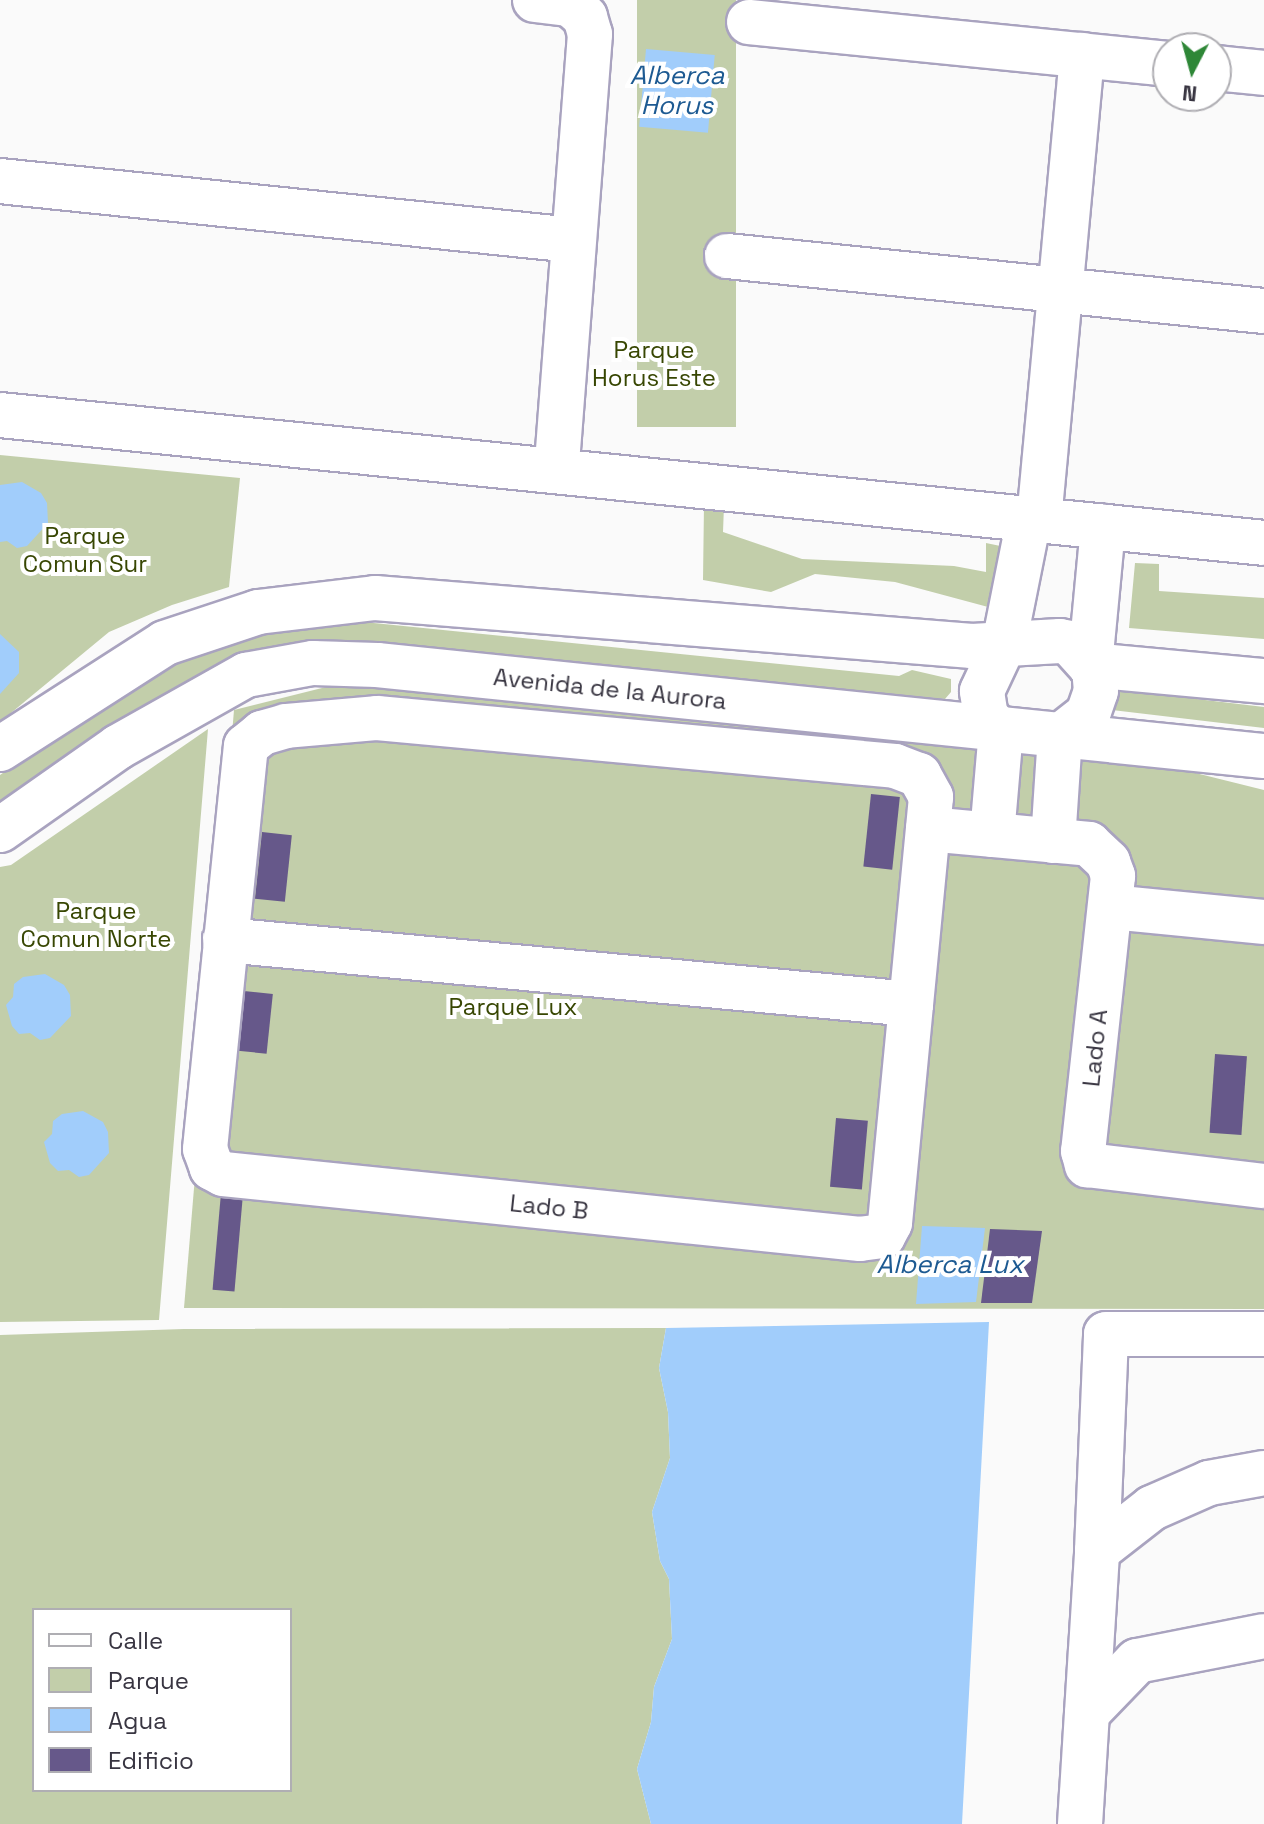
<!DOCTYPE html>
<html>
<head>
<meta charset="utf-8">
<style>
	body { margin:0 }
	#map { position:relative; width:1264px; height:1824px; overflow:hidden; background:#fafafa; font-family:"Space Grotesk",sans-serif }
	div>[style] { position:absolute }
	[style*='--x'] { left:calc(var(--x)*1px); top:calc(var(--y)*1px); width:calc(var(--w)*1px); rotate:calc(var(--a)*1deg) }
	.green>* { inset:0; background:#c2ceaa; transform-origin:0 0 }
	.water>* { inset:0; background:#a1cdfb; transform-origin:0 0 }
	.building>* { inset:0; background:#66588a; transform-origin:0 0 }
	.roads { filter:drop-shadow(2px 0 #a9a3bf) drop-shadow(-2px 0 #a9a3bf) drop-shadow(0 2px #a9a3bf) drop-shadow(0 -2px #a9a3bf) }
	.minor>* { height:44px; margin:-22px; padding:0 22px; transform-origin:22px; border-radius:22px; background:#fff }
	span { translate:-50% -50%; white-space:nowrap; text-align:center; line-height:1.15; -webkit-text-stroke:8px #fff; paint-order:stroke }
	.park-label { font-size:24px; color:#384703 }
	.street-label { font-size:24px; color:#383541 }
	.water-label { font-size:26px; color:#1d5a92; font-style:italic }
	.legend { position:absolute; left:32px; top:1608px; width:260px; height:184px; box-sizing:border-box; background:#fff; border:2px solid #afaeb3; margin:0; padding:10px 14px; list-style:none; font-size:24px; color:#383541 }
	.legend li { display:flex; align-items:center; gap:16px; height:40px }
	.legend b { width:40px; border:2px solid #afaeb3 }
	.north { position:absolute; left:1152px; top:32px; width:80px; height:80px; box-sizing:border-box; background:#fff; border:2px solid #afaeb3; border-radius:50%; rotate:186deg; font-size:22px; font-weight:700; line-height:32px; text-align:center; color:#383541 }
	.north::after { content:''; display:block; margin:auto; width:28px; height:36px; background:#2e8737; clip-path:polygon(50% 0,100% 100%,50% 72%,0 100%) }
</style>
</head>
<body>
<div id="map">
	<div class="green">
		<i style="left:637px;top:0;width:99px;height:427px"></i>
		<i style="clip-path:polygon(0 455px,240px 478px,229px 587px,172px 605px,109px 632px,0 722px)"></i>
		<i style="clip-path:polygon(704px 504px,724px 506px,723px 532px,802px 559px,954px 566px,986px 572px,986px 543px,1010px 548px,1003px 611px,895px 582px,815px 574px,771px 592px,703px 580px)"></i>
		<i style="clip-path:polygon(1135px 563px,1159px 564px,1159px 591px,1264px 598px,1264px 639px,1129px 628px)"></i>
		<i style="clip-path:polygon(334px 619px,899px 676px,912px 670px,951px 679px,951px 692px,945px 699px,384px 644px,342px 641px,300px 646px,241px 663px,146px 705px,0 804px,0 775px,160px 666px,266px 631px)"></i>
		<i style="clip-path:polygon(334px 685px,1127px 756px,1264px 790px,1264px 1309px,184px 1308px,234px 710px)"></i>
		<i style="clip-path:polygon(1121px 690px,1264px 707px,1264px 728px,1112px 710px,1114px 694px)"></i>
		<i style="clip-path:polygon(208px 729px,159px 1320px,0 1322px,0 867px,11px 865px)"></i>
		<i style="clip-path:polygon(evenodd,666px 1328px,659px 1368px,668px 1412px,670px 1458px,652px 1512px,660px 1561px,669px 1579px,672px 1639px,654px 1687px,651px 1722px,637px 1769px,651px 1824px,0 1824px,0 1335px,184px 1329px,666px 1328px,34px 1610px,290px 1610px,290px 1790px,34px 1790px,34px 1610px)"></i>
	</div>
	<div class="water">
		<i style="left:646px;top:49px;width:69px;height:78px;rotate:5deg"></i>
		<i style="clip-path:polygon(22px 482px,41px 493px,47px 503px,48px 523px,27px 546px,17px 548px,7px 541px,0 542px,0 485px)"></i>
		<i style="clip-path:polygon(0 634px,19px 652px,19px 673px,0 694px)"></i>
		<i style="clip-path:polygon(45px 974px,64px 985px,70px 995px,71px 1016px,50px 1038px,40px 1040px,30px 1033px,19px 1034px,12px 1026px,6px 1005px,13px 997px,14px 984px,23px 977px)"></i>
		<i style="clip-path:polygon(83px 1111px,103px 1122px,108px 1132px,109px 1153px,89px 1175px,79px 1177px,69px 1170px,58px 1171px,50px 1163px,44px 1142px,52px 1134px,53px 1121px,62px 1114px)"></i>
		<i style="clip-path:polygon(922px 1226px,985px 1228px,976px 1302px,916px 1304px)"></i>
		<i style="clip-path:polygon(989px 1322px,962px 1824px,651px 1824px,637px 1769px,651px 1722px,654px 1687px,672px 1639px,669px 1579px,660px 1561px,652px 1512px,670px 1458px,668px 1412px,659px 1368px,666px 1328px)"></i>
	</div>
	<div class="building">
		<i style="left:871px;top:794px;width:29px;height:73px;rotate:6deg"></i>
		<i style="left:262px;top:832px;width:30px;height:67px;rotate:6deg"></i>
		<i style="left:244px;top:991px;width:29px;height:60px;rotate:6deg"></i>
		<i style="left:1215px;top:1054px;width:32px;height:79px;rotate:4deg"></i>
		<i style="left:836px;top:1118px;width:32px;height:69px;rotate:5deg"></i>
		<i style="left:221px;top:1193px;width:22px;height:97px;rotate:5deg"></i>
		<i style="clip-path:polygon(990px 1229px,1042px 1231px,1032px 1303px,981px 1303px)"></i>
	</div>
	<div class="roads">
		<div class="minor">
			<i style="--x:535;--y:0;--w:35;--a:7"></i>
			<i style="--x:570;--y:4;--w:20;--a:41"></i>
			<i style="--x:585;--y:17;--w:18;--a:74"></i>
			<i style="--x:590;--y:34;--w:438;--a:94.4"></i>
			<i style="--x:749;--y:22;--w:421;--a:5.7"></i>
			<i style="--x:1216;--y:68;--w:48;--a:5.9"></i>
			<i style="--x:0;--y:181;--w:576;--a:5.88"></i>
			<i style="--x:727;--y:256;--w:540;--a:5.85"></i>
			<i style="--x:0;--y:415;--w:1270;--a:5.78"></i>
			<i style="--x:1039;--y:520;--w:467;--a:-84.7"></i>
			<i style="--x:377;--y:718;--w:520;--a:5.29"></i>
			<i style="--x:895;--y:766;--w:26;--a:21"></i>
			<i style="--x:919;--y:775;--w:25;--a:61"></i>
			<i style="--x:931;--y:797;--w:428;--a:95.5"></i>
			<i style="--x:890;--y:1223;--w:15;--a:118"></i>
			<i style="--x:883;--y:1236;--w:23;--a:173"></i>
			<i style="--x:860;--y:1239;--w:640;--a:-174.17"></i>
			<i style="--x:223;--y:1174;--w:13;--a:-151"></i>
			<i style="--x:212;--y:1168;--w:20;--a:-110"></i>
			<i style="--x:205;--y:1149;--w:405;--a:-84.2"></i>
			<i style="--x:246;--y:746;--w:21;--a:-39"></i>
			<i style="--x:262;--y:733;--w:25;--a:-16"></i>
			<i style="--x:286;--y:726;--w:91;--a:-5"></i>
			<i style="--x:0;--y:749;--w:196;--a:-32.7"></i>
			<i style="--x:165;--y:643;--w:98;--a:-18.4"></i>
			<i style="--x:258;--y:612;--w:118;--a:-6.8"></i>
			<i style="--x:375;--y:598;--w:599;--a:4.6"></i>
			<i style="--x:972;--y:646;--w:88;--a:-3.3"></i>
			<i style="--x:1060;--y:641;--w:10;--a:11"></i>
			<i style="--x:1070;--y:643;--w:30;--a:48"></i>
			<i style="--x:1090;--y:665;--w:175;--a:5.3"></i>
			<i style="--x:928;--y:829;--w:162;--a:5.3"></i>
			<i style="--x:1089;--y:844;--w:26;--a:43"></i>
			<i style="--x:1108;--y:862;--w:15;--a:70"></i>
			<i style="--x:1113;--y:876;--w:277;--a:96.2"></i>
			<i style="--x:1083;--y:1151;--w:15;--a:74"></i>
			<i style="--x:1087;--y:1165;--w:178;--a:6.8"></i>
			<i style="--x:0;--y:830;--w:144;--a:-35.1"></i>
			<i style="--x:118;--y:747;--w:147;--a:-29.4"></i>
			<i style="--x:246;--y:675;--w:68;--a:-10.2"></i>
			<i style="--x:313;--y:663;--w:64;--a:1.8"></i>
			<i style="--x:377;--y:665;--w:892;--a:5.86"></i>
			<i style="--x:992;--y:835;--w:104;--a:-85.1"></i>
			<i style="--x:1001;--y:731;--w:21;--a:-137"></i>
			<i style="--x:986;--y:717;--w:26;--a:-99"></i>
			<i style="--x:982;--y:691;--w:52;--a:-64.9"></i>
			<i style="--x:1004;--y:644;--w:127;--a:-78.7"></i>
			<i style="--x:1053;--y:841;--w:105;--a:-86.2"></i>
			<i style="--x:1060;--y:736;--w:36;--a:-38"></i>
			<i style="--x:1088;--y:714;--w:24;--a:-71"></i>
			<i style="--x:1096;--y:691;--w:21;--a:-95"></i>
			<i style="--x:1094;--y:670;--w:6;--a:-129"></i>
			<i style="--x:1090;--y:665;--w:139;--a:-84.6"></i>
			<i style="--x:1111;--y:907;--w:154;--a:5.6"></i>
			<i style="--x:225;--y:940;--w:689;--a:5.33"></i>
			<i style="--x:1097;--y:1551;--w:70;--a:-38"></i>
			<i style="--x:1152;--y:1508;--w:62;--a:-23.7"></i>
			<i style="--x:1209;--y:1483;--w:56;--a:-10.3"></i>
			<i style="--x:1087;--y:1713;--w:72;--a:-46.1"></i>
			<i style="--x:1137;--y:1661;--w:129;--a:-11.1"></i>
			<i style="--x:1080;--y:1824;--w:274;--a:-86.4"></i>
			<i style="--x:1097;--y:1551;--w:217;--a:-87.6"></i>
			<i style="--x:1106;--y:1334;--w:158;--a:0"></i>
		</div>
	</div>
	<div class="park-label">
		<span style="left:654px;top:364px">Parque<br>Horus Este</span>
		<span style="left:85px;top:550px">Parque<br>Comun Sur</span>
		<span style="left:96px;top:925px">Parque<br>Comun Norte</span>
		<span style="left:513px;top:1007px">Parque Lux</span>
	</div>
	<div class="street-label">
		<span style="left:610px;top:689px;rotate:6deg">Avenida de la Aurora</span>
		<span style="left:1095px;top:1048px;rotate:-84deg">Lado A</span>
		<span style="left:549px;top:1207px;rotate:6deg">Lado B</span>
	</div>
	<div class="water-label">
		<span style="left:677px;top:91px">Alberca<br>Horus</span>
		<span style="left:950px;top:1265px">Alberca Lux</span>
	</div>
	<ul class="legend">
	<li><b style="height:10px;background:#fff"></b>Calle</li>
	<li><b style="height:22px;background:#c2ceaa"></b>Parque</li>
	<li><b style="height:22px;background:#a1cdfb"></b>Agua</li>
	<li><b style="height:22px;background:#66588a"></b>Edificio</li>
	</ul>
	<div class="north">N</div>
</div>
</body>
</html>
